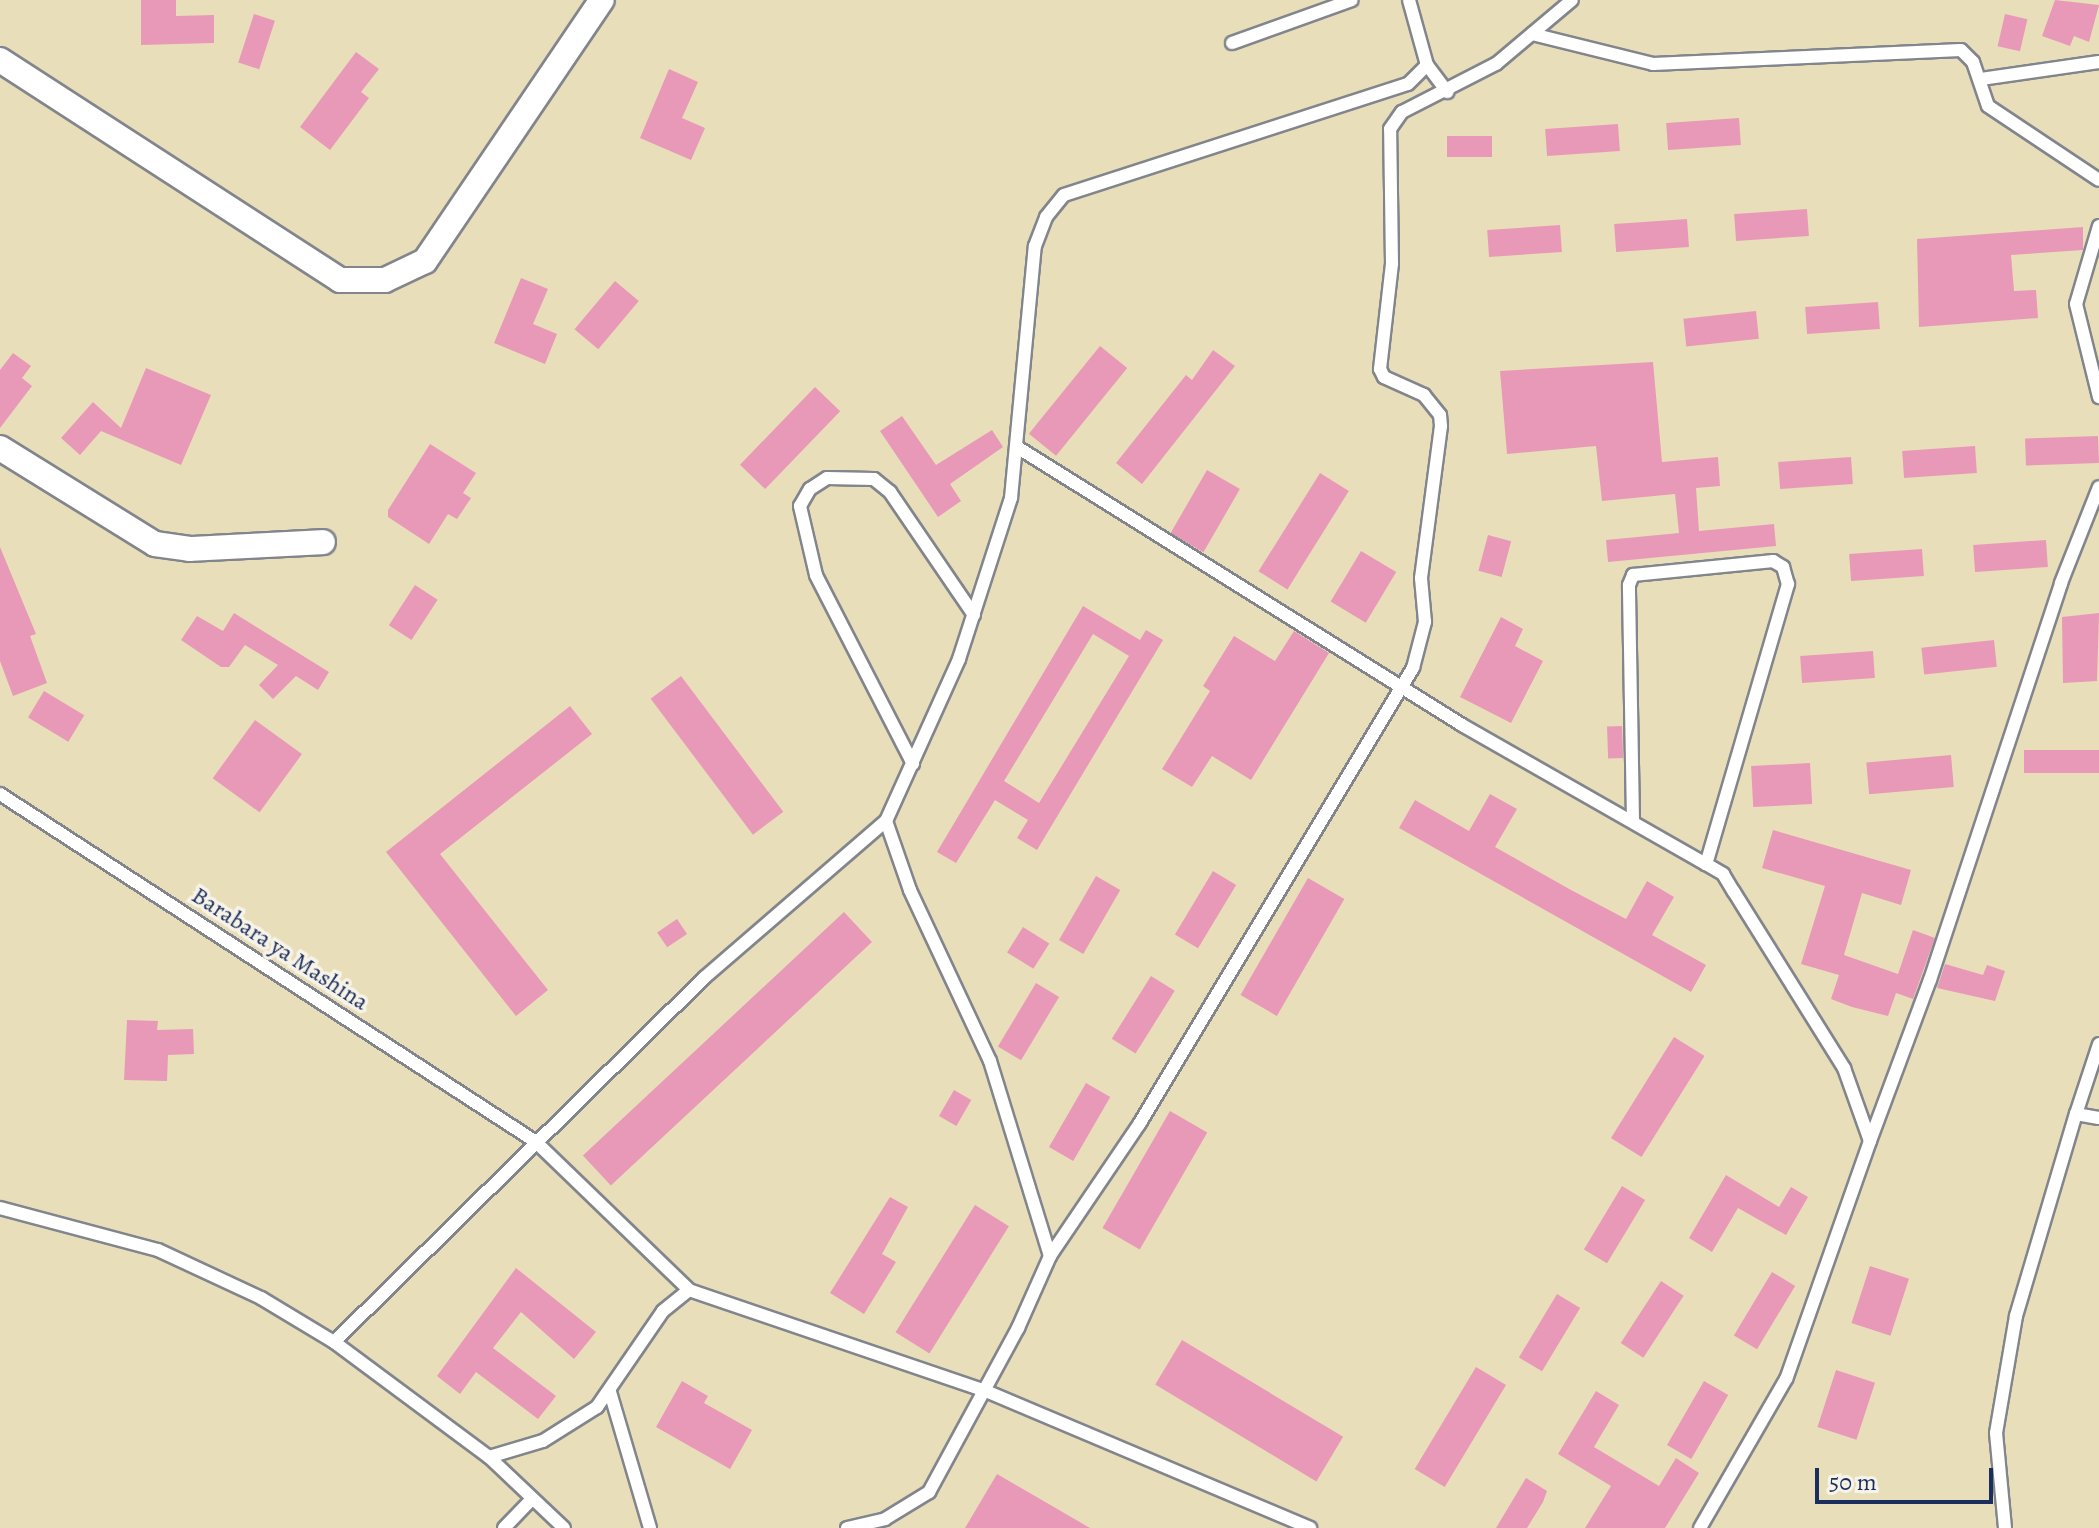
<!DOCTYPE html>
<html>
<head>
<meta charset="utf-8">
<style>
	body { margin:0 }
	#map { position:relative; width:2099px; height:1528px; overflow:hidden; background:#e8deba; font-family:Alegreya,serif }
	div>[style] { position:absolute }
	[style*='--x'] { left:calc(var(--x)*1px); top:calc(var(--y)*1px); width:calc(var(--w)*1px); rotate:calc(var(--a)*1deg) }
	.building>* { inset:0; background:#e999b8; transform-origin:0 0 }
	.roads { filter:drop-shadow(2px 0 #82868c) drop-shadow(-2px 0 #82868c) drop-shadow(0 2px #82868c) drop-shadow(0 -2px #82868c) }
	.service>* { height:12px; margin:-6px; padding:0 6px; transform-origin:6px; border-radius:6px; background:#fff }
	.minor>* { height:24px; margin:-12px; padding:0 12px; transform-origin:12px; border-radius:12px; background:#fff }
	span { translate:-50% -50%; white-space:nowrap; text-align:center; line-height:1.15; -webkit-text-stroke:7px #f7f3e8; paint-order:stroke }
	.street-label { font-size:24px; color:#1b2f5e }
	.scale { position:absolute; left:1815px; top:1468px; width:178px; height:36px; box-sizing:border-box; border:4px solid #1b2f5e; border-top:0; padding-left:10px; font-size:24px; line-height:28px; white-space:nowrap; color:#1b2f5e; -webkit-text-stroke:6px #f7f3e8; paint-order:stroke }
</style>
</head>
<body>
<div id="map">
	<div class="building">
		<i style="clip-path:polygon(141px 0,176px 0,176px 16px,214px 15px,214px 43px,141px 45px)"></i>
		<i style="clip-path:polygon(2055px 0,2099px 5px,2089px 42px,2074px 36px,2070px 46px,2042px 36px)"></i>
		<i style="left:254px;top:14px;width:22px;height:51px;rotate:18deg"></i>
		<i style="left:2005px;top:14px;width:23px;height:33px;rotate:13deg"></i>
		<i style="clip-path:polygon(356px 52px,379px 69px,361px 92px,369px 98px,330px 150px,300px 127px)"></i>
		<i style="clip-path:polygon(669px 69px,698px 82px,682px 118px,705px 128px,691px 160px,640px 138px)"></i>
		<i style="left:1739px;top:118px;width:27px;height:73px;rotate:86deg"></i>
		<i style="left:1618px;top:124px;width:27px;height:73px;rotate:86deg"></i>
		<i style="left:1492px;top:136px;width:21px;height:45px;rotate:90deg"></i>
		<i style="left:1807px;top:209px;width:27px;height:73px;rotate:86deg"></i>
		<i style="left:1687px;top:219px;width:28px;height:73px;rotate:86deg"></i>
		<i style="left:1560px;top:225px;width:27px;height:73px;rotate:86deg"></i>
		<i style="clip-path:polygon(2083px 227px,2083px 250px,2011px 255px,2014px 291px,2036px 290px,2038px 318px,1919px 327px,1917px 239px)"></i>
		<i style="clip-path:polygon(521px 278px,548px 289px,533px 324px,557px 334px,545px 364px,494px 343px)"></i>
		<i style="left:615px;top:281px;width:31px;height:63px;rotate:40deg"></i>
		<i style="left:1878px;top:302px;width:27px;height:73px;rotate:86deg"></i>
		<i style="left:1756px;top:311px;width:28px;height:73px;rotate:84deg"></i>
		<i style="left:1100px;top:346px;width:35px;height:113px;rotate:39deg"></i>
		<i style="clip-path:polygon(1213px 350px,1235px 366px,1142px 484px,1116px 463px,1186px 375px,1192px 380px)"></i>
		<i style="clip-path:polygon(13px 353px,31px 366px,22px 378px,32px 386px,0 428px,0 370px)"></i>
		<i style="clip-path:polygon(1653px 362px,1662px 462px,1718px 457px,1720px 486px,1696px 488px,1699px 531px,1774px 524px,1776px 546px,1608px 562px,1606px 540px,1679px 533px,1675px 494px,1602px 501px,1596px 446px,1507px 454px,1500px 371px)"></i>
		<i style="clip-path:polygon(146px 368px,211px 395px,181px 465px,101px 431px,80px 455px,61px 438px,93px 402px,121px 428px)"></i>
		<i style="left:815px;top:387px;width:35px;height:108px;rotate:44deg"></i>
		<i style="clip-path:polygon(902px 416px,936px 465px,992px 430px,1003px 447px,950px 484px,961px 501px,938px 517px,880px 431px)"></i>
		<i style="left:2098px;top:436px;width:27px;height:73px;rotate:88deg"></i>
		<i style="clip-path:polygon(430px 444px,476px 473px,463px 493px,471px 498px,457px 519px,448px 514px,429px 544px,388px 517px,388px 510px)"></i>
		<i style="left:1975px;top:446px;width:27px;height:73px;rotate:86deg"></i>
		<i style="left:1851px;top:457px;width:27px;height:73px;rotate:86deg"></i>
		<i style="left:1207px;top:470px;width:38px;height:73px;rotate:30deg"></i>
		<i style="left:1320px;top:473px;width:34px;height:116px;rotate:32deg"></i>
		<i style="left:1488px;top:535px;width:24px;height:37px;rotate:15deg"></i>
		<i style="left:2046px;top:540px;width:27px;height:73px;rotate:86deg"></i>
		<i style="clip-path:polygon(0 547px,36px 634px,30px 636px,47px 683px,13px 696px,0 661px)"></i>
		<i style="left:1922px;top:549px;width:27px;height:73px;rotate:86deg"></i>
		<i style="left:1361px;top:551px;width:41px;height:59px;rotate:31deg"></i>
		<i style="left:415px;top:585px;width:27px;height:48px;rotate:33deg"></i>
		<i style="clip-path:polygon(evenodd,1083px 606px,1140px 640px,1146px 630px,1163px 640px,1037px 850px,1017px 838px,1028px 820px,995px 800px,956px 863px,937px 852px,1083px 606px,1093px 634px,1129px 656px,1039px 803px,1004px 781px,1093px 634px)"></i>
		<i style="clip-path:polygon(234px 613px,329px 672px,318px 690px,296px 676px,273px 699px,259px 685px,278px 665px,245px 645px,229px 667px,221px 667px,181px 640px,197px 616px,223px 631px)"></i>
		<i style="clip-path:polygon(2099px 613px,2097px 681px,2063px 683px,2062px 617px)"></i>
		<i style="clip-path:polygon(1501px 617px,1523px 629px,1515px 646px,1543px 661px,1511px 723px,1460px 697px)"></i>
		<i style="clip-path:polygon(1294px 631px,1329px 653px,1251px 780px,1212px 756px,1192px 787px,1162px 769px,1210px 691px,1203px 686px,1234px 636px,1275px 661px)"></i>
		<i style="left:1994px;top:640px;width:27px;height:73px;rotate:84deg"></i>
		<i style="left:1873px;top:651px;width:27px;height:73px;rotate:86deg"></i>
		<i style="left:681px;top:676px;width:170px;height:38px;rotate:53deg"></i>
		<i style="left:44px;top:691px;width:47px;height:31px;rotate:31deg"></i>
		<i style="clip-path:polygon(570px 706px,592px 734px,440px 854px,548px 990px,516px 1016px,386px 852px)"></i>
		<i style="left:255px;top:720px;width:58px;height:72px;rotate:36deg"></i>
		<i style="left:1622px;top:726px;width:32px;height:15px;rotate:88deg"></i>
		<i style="left:2099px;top:750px;width:23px;height:75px;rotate:90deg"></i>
		<i style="left:1951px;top:755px;width:32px;height:85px;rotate:85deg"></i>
		<i style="left:1810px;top:763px;width:41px;height:59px;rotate:87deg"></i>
		<i style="clip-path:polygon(1490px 794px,1517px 809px,1495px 847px,1571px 890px,1626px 919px,1647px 881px,1674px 897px,1652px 935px,1706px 965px,1691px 992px,1399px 828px,1415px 800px,1469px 831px)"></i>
		<i style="clip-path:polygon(1773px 830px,1911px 870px,1901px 905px,1862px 893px,1844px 955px,1898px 974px,1913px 930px,1935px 938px,1913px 999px,1896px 993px,1888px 1016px,1852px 1007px,1831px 999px,1839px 975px,1801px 964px,1825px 886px,1762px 868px)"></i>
		<i style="left:1213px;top:871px;width:27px;height:74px;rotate:31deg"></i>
		<i style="left:1096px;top:876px;width:28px;height:74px;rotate:30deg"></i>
		<i style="left:1308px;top:878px;width:42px;height:135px;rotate:30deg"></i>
		<i style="left:844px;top:912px;width:41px;height:357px;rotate:47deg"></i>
		<i style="left:677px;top:919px;width:18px;height:24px;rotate:56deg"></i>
		<i style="left:1023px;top:927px;width:31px;height:30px;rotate:32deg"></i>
		<i style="clip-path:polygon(1945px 964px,1983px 975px,1987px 965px,2005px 971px,1995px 1001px,1937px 988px)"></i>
		<i style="left:1151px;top:976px;width:28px;height:74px;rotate:32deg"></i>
		<i style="left:1036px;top:983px;width:27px;height:74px;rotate:31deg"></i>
		<i style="clip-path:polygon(127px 1020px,158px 1021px,157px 1030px,193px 1029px,194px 1054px,168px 1055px,167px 1081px,124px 1080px)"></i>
		<i style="left:1674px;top:1037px;width:36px;height:119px;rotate:32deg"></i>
		<i style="left:1086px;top:1083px;width:28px;height:74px;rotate:30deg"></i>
		<i style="left:954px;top:1090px;width:20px;height:30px;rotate:30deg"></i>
		<i style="left:1170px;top:1111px;width:43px;height:135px;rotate:30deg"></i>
		<i style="clip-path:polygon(1726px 1175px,1779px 1207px,1791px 1187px,1808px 1197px,1786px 1235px,1738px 1208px,1712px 1252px,1689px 1238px)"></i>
		<i style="left:1622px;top:1186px;width:27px;height:74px;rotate:31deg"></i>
		<i style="clip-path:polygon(890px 1197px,908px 1207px,882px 1254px,896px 1262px,864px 1314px,830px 1293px)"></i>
		<i style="left:975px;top:1205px;width:40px;height:150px;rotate:32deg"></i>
		<i style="left:1870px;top:1266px;width:41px;height:60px;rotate:18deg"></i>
		<i style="clip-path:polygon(516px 1268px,596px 1332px,574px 1359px,521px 1312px,493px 1348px,556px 1396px,538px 1419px,476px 1372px,460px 1394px,437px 1376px)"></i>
		<i style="left:1772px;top:1272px;width:27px;height:74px;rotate:31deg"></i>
		<i style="left:1661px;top:1281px;width:27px;height:74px;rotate:33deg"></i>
		<i style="left:1557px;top:1294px;width:27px;height:74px;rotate:31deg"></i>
		<i style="left:1182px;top:1340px;width:188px;height:52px;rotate:31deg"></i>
		<i style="left:1476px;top:1367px;width:35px;height:119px;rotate:31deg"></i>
		<i style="left:1836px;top:1370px;width:41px;height:60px;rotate:18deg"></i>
		<i style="clip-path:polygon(682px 1381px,708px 1396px,704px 1403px,752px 1430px,730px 1469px,656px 1427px)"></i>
		<i style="left:1704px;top:1381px;width:28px;height:74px;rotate:30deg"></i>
		<i style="clip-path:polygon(1596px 1391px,1619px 1405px,1594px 1447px,1659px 1486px,1676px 1458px,1699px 1473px,1665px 1528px,1585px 1528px,1611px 1486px,1558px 1454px)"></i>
		<i style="clip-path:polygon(997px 1474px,1090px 1528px,965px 1528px)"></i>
		<i style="clip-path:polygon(1526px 1478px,1547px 1491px,1543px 1502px,1527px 1528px,1496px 1528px)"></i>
	</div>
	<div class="roads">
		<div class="service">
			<i style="--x:1532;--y:34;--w:125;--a:13.9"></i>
			<i style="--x:1653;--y:64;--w:308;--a:-2.6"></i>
			<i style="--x:1961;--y:50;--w:17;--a:45"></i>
			<i style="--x:1973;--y:62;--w:46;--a:71.2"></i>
			<i style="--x:1988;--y:106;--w:133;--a:33.7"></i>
			<i style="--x:1232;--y:43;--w:127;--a:-19.7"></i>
			<i style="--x:1427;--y:65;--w:34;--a:53"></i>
			<i style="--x:1981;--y:79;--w:119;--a:-8.2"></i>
			<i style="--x:2099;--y:226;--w:81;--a:106.4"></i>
			<i style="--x:2076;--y:304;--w:96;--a:76.1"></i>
			<i style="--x:1017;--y:447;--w:525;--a:31.99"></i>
			<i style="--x:1462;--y:725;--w:281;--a:29.7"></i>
			<i style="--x:1706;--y:864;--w:20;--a:30"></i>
			<i style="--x:1723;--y:874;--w:21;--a:59"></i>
			<i style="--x:1734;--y:892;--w:208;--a:58"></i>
			<i style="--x:1844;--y:1068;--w:77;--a:70.4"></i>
			<i style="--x:1870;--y:1141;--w:252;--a:109.4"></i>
			<i style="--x:1786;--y:1379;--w:172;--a:120"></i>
			<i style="--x:913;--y:764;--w:212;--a:-117.2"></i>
			<i style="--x:816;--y:575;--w:71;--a:-103.1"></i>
			<i style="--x:800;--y:506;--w:20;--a:-60"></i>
			<i style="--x:810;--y:489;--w:20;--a:-33"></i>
			<i style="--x:827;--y:478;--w:47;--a:1.2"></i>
			<i style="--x:874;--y:479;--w:21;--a:39"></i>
			<i style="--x:890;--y:492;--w:149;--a:55.7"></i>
			<i style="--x:0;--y:794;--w:639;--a:32.99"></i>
			<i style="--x:536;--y:1142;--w:213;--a:44"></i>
			<i style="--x:1633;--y:820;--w:235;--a:-91"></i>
			<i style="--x:1629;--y:585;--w:11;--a:-68"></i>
			<i style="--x:1633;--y:575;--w:141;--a:-5.7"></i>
			<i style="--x:1773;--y:561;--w:12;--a:31"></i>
			<i style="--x:1783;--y:567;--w:18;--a:74"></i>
			<i style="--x:1788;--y:584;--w:292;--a:106.3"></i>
			<i style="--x:2099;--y:1044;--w:74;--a:108.2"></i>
			<i style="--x:2076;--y:1114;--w:23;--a:10"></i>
			<i style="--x:1870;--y:1141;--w:172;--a:-69.6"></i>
			<i style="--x:1930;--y:980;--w:418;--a:-71.7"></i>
			<i style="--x:2061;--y:583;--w:103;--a:-68.4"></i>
			<i style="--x:0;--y:1208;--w:163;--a:14.9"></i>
			<i style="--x:158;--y:1250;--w:114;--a:25"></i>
			<i style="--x:261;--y:1298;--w:85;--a:31.1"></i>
			<i style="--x:334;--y:1342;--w:193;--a:36.6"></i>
			<i style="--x:489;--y:1457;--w:103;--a:43.4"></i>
			<i style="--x:1050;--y:1256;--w:204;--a:-107.1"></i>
			<i style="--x:990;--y:1061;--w:189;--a:-115.1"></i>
			<i style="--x:910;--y:890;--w:73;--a:-109.2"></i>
			<i style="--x:886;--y:821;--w:178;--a:-65.7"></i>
			<i style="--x:959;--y:659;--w:169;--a:-72.1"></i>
			<i style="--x:1011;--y:498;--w:253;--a:-84.6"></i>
			<i style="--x:1035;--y:246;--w:31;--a:-69"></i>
			<i style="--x:1046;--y:217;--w:28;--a:-51"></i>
			<i style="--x:1064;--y:195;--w:361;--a:-17.9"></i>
			<i style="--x:1408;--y:84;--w:27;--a:-45"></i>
			<i style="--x:1427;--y:65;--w:67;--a:-105.5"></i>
			<i style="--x:334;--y:1342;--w:520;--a:-44.53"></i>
			<i style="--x:705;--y:977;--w:239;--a:-40.8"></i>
			<i style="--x:610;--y:1392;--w:142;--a:73.6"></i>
			<i style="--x:489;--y:1457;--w:56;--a:-16.5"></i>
			<i style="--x:543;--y:1441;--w:64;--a:-32.2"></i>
			<i style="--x:597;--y:1407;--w:116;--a:-55.5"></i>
			<i style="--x:663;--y:1311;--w:33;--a:-39"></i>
			<i style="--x:689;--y:1290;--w:314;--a:18.8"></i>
			<i style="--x:986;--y:1391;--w:352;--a:22.9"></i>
			<i style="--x:504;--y:1528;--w:39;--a:-46"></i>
			<i style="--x:847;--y:1528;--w:39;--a:-13"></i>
			<i style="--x:885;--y:1519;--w:52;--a:-31.5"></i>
			<i style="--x:929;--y:1492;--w:187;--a:-61.5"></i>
			<i style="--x:1018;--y:1328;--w:79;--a:-66"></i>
			<i style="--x:1050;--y:1256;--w:161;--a:-55.9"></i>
			<i style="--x:1140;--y:1123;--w:531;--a:-59.04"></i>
			<i style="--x:1413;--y:668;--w:48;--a:-75.4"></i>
			<i style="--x:1425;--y:622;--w:44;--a:-95.2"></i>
			<i style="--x:1421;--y:578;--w:153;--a:-82.5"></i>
			<i style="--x:1441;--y:426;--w:11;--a:-95"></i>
			<i style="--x:1440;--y:415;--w:26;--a:-129"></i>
			<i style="--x:1424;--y:395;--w:44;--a:-155.8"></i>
			<i style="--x:1384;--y:377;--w:9;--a:-117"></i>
			<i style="--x:1380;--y:369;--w:106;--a:-83.5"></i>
			<i style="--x:1392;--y:264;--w:135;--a:-90.8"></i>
			<i style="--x:1390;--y:129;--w:21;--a:-55"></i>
			<i style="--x:1402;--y:112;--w:106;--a:-27.1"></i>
			<i style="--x:1496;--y:64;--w:99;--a:-40.1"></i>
			<i style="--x:2005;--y:1528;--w:95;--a:-95.4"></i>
			<i style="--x:1996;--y:1433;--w:119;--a:-80.3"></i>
			<i style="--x:2016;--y:1316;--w:211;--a:-73.5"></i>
		</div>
		<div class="minor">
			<i style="--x:0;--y:60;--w:405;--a:32.9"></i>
			<i style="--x:340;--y:280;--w:45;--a:0"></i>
			<i style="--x:385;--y:280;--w:44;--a:-25.4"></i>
			<i style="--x:425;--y:261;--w:315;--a:-55.9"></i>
			<i style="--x:0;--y:448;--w:182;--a:31.8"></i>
			<i style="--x:155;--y:544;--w:35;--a:8"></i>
			<i style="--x:190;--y:549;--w:133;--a:-3"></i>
		</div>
	</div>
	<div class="street-label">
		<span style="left:280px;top:949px;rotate:33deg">Barabara ya Mashina</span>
	</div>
	<div class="scale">50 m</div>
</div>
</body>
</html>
